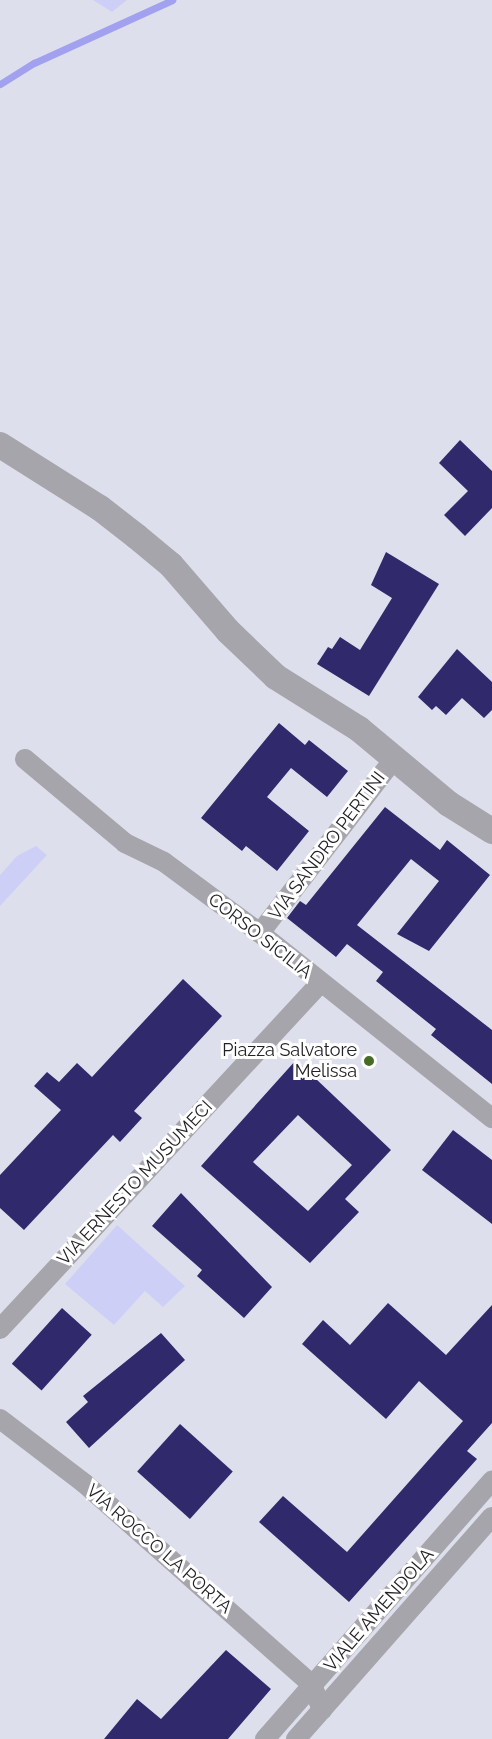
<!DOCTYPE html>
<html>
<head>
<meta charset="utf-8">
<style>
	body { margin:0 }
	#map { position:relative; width:492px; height:1739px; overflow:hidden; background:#dedfed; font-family:Raleway,sans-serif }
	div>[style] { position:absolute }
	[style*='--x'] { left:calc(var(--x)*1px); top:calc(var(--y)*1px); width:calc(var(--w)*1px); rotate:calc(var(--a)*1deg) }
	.green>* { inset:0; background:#cecff6 }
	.stream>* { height:7px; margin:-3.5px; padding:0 3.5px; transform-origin:3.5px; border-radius:3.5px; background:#a2a1f0 }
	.building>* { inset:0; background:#30296c; transform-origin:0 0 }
	.minor>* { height:20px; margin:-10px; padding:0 10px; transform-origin:10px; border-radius:10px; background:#a5a5ab }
	.tertiary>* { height:26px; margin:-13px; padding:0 13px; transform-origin:13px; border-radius:13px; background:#a5a5ab }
	.dots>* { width:16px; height:16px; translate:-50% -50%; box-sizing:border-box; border:3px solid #fff; border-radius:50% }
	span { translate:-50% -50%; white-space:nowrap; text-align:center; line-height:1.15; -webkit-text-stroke:6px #fff; paint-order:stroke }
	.street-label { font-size:18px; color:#212126 }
	.poi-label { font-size:18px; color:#212126 }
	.right { translate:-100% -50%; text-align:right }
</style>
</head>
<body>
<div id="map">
	<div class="green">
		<i style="clip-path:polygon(93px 0,127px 0,112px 12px)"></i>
		<i style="clip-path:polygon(36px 846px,47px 855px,0 906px,0 875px,17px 856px)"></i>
		<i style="clip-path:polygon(117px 1225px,185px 1286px,163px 1307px,145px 1291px,114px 1325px,65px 1284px)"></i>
	</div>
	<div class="stream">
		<i style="--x:0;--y:84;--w:40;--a:-32"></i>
		<i style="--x:34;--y:63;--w:152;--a:-24.5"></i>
	</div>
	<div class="building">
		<i style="clip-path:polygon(460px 440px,492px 471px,492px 508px,465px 536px,444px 515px,468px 491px,439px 463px)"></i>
		<i style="clip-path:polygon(386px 552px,439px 584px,369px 696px,317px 664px,328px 647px,332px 649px,340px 637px,360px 650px,392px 598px,371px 585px)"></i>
		<i style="clip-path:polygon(457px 649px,492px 682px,492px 710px,484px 718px,462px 698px,446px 715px,436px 706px,432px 710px,418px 697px)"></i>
		<i style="clip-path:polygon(279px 723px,305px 745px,309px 740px,348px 771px,327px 797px,291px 768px,267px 797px,309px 831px,277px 871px,246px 846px,242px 851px,201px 818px)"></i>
		<i style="clip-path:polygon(385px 807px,440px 850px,447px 840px,490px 875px,429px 951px,397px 934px,439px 881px,411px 859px,357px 925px,492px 1030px,492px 1084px,431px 1035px,436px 1029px,376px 981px,383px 972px,347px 944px,336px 957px,287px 918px,300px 901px,306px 905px)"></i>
		<i style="clip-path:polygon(183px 979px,222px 1016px,134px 1111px,142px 1118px,120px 1142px,113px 1135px,24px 1230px,0 1208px,0 1175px,61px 1110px,34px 1086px,47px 1072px,59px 1082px,77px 1063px,92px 1077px)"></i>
		<i style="clip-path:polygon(evenodd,296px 1060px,391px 1150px,345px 1199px,359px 1212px,310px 1263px,201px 1166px,296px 1060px,298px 1115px,352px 1165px,308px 1211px,253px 1162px,298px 1115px)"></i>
		<i style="clip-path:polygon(453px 1130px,492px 1160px,492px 1224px,422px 1170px)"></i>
		<i style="clip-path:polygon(181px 1193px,272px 1287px,244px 1318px,197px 1276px,202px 1270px,152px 1226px)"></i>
		<i style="clip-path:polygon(388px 1303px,446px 1355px,492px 1305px,492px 1423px,467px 1451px,477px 1459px,349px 1602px,259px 1522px,283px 1496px,347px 1552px,463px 1421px,419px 1381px,386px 1419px,302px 1344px,323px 1320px,350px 1345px)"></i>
		<i style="left:62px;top:1308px;width:40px;height:75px;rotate:42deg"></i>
		<i style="clip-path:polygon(161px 1333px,185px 1360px,89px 1448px,66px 1422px,88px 1402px,83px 1396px)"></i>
		<i style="left:180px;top:1424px;width:71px;height:64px;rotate:42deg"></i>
		<i style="clip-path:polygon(226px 1650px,271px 1689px,228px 1739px,104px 1739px,137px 1699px,161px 1719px)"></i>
	</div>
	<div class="minor">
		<i style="--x:25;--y:759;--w:131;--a:40"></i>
		<i style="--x:125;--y:843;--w:43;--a:26"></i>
		<i style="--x:164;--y:862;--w:119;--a:36.5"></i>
		<i style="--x:260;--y:933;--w:297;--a:38.6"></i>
		<i style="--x:260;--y:933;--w:221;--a:-52.4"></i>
		<i style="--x:0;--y:1329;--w:471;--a:-47.2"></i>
		<i style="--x:0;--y:1419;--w:106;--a:37.3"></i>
		<i style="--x:84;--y:1483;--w:305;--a:41.5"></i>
		<i style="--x:312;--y:1685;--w:27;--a:68"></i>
		<i style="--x:265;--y:1739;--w:344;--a:-48.7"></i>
		<i style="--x:296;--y:1739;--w:296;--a:-48.6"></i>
	</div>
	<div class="tertiary">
		<i style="--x:0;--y:445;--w:118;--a:32.2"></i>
		<i style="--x:100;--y:508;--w:46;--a:37.9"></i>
		<i style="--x:136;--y:536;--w:45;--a:39.6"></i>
		<i style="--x:171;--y:565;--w:87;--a:49.2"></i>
		<i style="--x:228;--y:631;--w:66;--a:43.8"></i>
		<i style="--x:276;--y:677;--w:98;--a:32.1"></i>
		<i style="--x:359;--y:729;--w:117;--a:39.8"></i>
		<i style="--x:449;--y:804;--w:51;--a:32.1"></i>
	</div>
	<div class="dots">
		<i style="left:369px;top:1061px;background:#456b25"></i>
	</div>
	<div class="street-label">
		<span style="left:327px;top:846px;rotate:-53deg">VIA SANDRO PERTINI</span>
		<span style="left:260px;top:936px;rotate:38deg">CORSO SICILIA</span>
		<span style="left:135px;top:1183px;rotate:-47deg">VIA ERNESTO MUSUMECI</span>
		<span style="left:159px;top:1549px;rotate:41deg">VIA ROCCO LA PORTA</span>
		<span style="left:379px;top:1610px;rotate:-49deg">VIALE AMENDOLA</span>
	</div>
	<div class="poi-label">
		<span class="right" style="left:357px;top:1061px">Piazza Salvatore<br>Melissa</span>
	</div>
</div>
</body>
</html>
